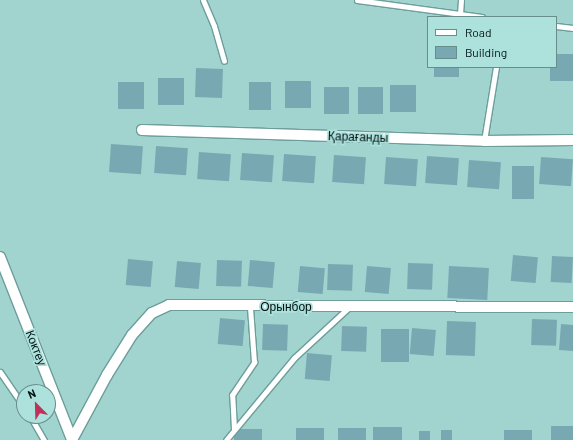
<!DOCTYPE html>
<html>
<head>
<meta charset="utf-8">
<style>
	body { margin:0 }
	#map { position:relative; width:573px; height:440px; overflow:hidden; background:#a1d4cf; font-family:Barlow,sans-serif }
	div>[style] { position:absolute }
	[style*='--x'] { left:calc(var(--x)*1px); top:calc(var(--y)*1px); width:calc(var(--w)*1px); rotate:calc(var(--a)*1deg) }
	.building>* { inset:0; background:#78a9b2; transform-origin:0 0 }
	.roads { filter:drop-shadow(1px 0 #6c9e9a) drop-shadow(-1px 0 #6c9e9a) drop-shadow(0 1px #6c9e9a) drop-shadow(0 -1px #6c9e9a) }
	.lane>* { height:5px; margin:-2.5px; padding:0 2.5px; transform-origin:2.5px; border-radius:2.5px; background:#fff }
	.street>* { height:10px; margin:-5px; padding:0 5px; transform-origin:5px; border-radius:5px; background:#fff }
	span { translate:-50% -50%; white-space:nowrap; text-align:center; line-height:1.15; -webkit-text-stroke:3.5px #ade1dc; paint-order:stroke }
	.street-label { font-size:12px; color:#011211 }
	.legend { position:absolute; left:427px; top:16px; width:130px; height:52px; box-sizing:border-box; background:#ade1dc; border:1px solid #688e8b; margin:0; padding:5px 7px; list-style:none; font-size:12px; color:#011211 }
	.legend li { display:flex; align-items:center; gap:8px; height:20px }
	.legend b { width:20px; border:1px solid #688e8b }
	.north { position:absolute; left:16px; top:384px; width:40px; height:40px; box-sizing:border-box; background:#ade1dc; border:1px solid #688e8b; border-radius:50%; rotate:337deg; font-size:11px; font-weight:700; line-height:16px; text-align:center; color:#011211 }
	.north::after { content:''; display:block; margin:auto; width:14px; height:18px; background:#c03159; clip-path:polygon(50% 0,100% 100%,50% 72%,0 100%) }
</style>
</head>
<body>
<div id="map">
	<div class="building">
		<i style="clip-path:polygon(556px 54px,573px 54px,573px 81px,550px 81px,550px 67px,556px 67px)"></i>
		<i style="left:434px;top:67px;width:25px;height:10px"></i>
		<i style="left:196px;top:68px;width:27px;height:29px;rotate:2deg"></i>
		<i style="left:158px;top:78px;width:26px;height:27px"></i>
		<i style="left:285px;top:81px;width:26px;height:27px"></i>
		<i style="left:118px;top:82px;width:26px;height:27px"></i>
		<i style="left:249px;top:82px;width:22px;height:28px"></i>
		<i style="left:390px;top:85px;width:26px;height:27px"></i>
		<i style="left:324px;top:87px;width:25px;height:27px"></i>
		<i style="left:358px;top:87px;width:25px;height:27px"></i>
		<i style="left:111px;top:144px;width:32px;height:28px;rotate:4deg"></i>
		<i style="left:156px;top:146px;width:32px;height:27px;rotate:4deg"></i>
		<i style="left:199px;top:152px;width:32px;height:27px;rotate:4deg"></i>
		<i style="left:242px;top:153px;width:32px;height:27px;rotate:4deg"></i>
		<i style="left:284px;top:154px;width:32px;height:27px;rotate:4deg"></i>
		<i style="left:334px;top:155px;width:32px;height:27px;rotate:4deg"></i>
		<i style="left:427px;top:156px;width:32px;height:27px;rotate:4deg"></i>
		<i style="left:386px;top:157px;width:32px;height:27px;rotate:4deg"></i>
		<i style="left:541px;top:157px;width:32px;height:27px;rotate:4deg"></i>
		<i style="left:469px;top:160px;width:32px;height:27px;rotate:4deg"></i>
		<i style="left:512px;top:166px;width:22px;height:33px"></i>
		<i style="left:513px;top:255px;width:25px;height:26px;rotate:5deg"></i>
		<i style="left:552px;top:256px;width:21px;height:26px;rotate:3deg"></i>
		<i style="left:128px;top:259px;width:25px;height:26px;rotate:5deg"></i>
		<i style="left:217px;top:260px;width:25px;height:26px;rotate:2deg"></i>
		<i style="left:250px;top:260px;width:25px;height:26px;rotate:5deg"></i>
		<i style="left:177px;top:261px;width:24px;height:26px;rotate:5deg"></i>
		<i style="left:408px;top:263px;width:25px;height:26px;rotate:2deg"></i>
		<i style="left:328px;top:264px;width:25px;height:26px;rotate:2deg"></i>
		<i style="left:300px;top:266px;width:25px;height:26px;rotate:5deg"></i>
		<i style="left:367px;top:266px;width:24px;height:26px;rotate:5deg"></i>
		<i style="left:449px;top:266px;width:40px;height:32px;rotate:3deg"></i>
		<i style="left:220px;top:318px;width:25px;height:26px;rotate:5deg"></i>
		<i style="left:532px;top:319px;width:25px;height:26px;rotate:2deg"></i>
		<i style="left:447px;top:321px;width:29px;height:34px;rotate:2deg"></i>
		<i style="left:263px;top:324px;width:25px;height:26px;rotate:2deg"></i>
		<i style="clip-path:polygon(561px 324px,573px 325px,573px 351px,559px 350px)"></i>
		<i style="left:342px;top:326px;width:25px;height:25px;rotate:2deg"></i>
		<i style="left:412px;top:328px;width:24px;height:26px;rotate:5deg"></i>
		<i style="left:381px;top:329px;width:28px;height:33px"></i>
		<i style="left:307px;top:353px;width:25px;height:26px;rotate:5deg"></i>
		<i style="left:551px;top:426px;width:22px;height:14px"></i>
		<i style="left:373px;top:427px;width:29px;height:13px"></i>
		<i style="left:296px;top:428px;width:28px;height:12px"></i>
		<i style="left:338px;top:428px;width:28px;height:12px"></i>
		<i style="left:234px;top:429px;width:28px;height:11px"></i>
		<i style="left:441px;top:430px;width:11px;height:10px"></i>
		<i style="left:504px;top:430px;width:28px;height:10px"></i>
		<i style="left:419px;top:431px;width:11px;height:9px"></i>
	</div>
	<div class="roads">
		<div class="lane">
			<i style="--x:203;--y:0;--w:28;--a:67"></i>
			<i style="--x:214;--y:26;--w:36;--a:74"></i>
			<i style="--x:357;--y:0;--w:126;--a:7.7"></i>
			<i style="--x:460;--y:14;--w:14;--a:-86"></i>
			<i style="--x:556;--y:26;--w:17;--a:7"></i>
			<i style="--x:484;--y:141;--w:75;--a:-80.8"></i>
			<i style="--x:0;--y:372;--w:42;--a:55.6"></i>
			<i style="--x:30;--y:416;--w:28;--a:60"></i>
			<i style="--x:234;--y:429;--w:34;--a:-93"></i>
			<i style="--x:232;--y:395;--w:40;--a:-56"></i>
			<i style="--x:254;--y:362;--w:55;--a:-94.2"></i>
			<i style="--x:226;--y:440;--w:107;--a:-50.3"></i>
			<i style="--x:294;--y:358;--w:75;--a:-42.8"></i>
		</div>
		<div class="street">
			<i style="--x:142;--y:130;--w:342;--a:1.8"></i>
			<i style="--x:484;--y:141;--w:89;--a:-0.6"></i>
			<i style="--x:0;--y:257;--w:197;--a:68.5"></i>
			<i style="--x:72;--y:440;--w:74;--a:-61.7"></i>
			<i style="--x:107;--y:375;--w:47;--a:-58"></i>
			<i style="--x:132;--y:335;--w:30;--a:-48"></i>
			<i style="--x:152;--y:313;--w:19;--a:-25"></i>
			<i style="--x:169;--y:305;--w:404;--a:0.3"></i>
		</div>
	</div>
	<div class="street-label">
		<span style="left:358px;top:137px;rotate:2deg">Қарағанды</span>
		<span style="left:286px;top:307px">Орынбор</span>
		<span style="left:36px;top:348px;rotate:69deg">Коктеу</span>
	</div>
	<ul class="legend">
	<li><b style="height:5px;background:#fff"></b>Road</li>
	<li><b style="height:11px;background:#78a9b2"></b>Building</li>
	</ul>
	<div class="north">N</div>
</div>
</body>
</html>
